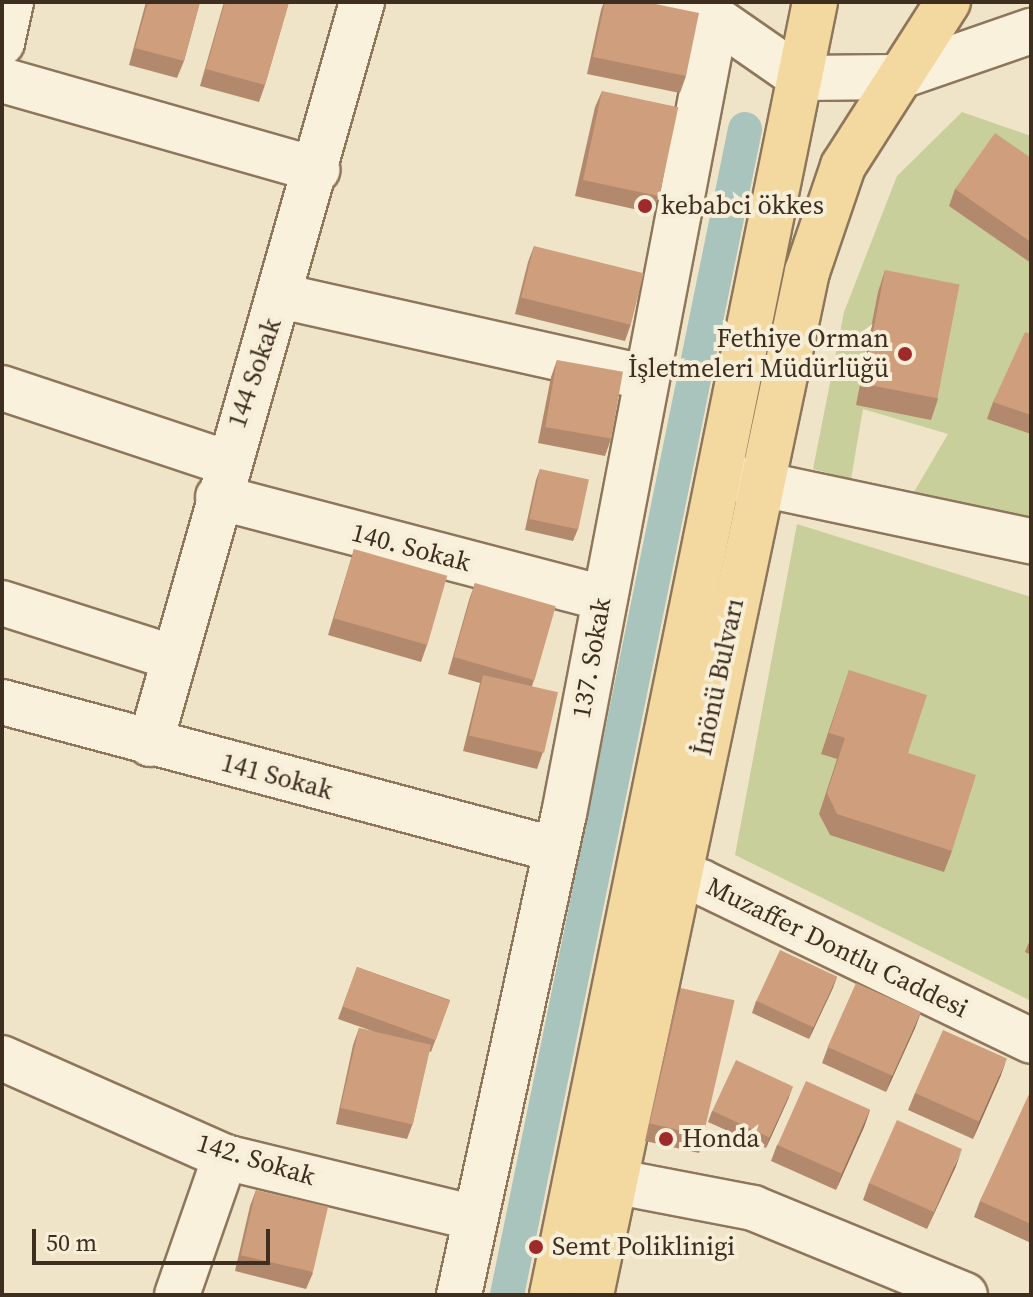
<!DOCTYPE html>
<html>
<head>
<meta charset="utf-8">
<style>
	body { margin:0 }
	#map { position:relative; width:1033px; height:1297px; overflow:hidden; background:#f0e4c8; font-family:"Source Serif 4",serif }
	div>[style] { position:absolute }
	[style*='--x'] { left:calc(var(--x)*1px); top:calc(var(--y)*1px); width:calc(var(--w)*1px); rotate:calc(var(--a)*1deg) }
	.green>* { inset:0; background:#c9cf9b }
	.canal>* { height:34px; margin:-17px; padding:0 17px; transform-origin:17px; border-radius:17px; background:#a9c4bc }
	.roads { filter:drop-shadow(2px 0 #8d765c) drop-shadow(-2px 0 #8d765c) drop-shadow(0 2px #8d765c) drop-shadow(0 -2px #8d765c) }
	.minor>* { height:44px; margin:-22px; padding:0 22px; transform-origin:22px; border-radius:22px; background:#faf1dc }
	.major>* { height:44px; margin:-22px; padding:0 22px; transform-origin:22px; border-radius:22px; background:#f3d9a0 }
	.wall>* { inset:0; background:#b2896c }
	.shaded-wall>* { inset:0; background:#916f58 }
	.building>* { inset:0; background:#cf9f7d; transform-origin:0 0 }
	.dots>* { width:22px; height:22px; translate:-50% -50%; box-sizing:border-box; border:4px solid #f7eed8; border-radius:50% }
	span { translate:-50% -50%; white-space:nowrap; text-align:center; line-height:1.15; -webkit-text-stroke:8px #f7eed8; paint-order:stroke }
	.poi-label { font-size:26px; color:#3d2e20 }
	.left { translate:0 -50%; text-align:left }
	.right { translate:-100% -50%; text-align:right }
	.street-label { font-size:26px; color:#3d2e20 }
	.frame { position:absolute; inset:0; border:4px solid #3d2e20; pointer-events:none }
	.scale { position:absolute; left:32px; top:1229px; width:238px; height:36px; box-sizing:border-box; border:4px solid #3d2e20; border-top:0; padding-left:10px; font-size:24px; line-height:28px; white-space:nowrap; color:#3d2e20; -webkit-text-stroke:6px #f7eed8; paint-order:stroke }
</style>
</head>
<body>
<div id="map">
	<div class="green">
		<i style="clip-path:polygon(962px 112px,1031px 136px,1031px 538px,911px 497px,948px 434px,863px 409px,851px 479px,813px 469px,844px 312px,897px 176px)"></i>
		<i style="clip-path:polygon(797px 524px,1031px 597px,1031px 1001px,735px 855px)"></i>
	</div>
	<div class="canal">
		<i style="--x:507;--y:1295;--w:1190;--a:-78.46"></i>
	</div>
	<div class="roads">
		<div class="minor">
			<i style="--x:674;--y:2;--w:45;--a:22"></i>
			<i style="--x:716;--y:19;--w:103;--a:34.8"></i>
			<i style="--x:801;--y:78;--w:97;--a:-0.6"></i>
			<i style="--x:898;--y:77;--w:141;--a:-19.1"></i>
			<i style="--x:2;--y:43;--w:42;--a:-77.6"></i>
			<i style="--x:2;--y:80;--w:328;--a:15.9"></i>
			<i style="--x:281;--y:296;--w:371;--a:12.6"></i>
			<i style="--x:2;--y:388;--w:235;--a:18.4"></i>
			<i style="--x:724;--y:476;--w:314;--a:12"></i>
			<i style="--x:218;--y:497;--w:399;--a:14.7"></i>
			<i style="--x:2;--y:603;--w:181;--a:17.7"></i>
			<i style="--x:2;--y:702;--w:570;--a:14.94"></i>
			<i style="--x:150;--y:744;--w:772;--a:-74.05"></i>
			<i style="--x:643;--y:864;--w:61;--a:17.2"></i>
			<i style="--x:701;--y:882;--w:366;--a:25.7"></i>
			<i style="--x:2;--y:1058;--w:244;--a:23.9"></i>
			<i style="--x:225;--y:1157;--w:257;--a:13.7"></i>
			<i style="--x:613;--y:1181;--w:143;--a:10.9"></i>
			<i style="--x:753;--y:1208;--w:229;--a:22.3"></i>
			<i style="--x:177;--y:1295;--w:146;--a:-70.8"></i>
			<i style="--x:459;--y:1295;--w:492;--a:-77.7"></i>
			<i style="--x:564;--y:814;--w:809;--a:-79.18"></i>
		</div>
		<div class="major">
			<i style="--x:552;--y:1295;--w:1319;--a:-78.5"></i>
			<i style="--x:591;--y:1295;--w:1046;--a:-78.08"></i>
			<i style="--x:807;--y:272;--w:112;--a:-71.2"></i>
			<i style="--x:843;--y:166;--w:195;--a:-57.4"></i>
		</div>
	</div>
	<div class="wall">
		<i style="clip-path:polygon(146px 2px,200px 2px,184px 61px,177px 78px,129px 65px)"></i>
		<i style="clip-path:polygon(224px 2px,289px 2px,265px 85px,259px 102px,200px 86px)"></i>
		<i style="clip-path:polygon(604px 2px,646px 2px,686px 76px,680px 93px,587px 74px,601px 10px)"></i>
		<i style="clip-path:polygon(602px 91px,658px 196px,652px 213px,575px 196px,595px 107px)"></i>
		<i style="clip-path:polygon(1031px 158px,1031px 263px,949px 206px,955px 189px)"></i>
		<i style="clip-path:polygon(534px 246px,631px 324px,625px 341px,515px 314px,528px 262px)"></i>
		<i style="clip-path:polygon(885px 270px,938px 399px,931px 420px,856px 405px,878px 292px)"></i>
		<i style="clip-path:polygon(1031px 334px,1031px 434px,987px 419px,993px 402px)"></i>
		<i style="clip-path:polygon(557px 360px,611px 439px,605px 456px,538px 443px,551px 377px)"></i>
		<i style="clip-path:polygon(540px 469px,578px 529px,573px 541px,525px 530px,536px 480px)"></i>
		<i style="clip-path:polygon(354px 549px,427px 645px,421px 662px,328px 635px)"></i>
		<i style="clip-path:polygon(475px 583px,534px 680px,532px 686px,543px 752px,537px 769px,463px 751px,480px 683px,448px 674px,469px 600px)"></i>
		<i style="clip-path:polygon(849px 670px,908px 753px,952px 851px,944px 872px,830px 835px,819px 814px,837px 759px,821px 754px)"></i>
		<i style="clip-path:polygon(1031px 937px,1031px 955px,1025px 952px)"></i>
		<i style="clip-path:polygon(357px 967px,450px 1000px,431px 1052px,429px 1051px,413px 1123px,407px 1139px,336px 1124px,353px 1045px,359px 1028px,375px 1032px,338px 1019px)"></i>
		<i style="clip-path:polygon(837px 977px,809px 1039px,752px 1013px,756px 1001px)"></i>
		<i style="clip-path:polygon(681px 988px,705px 1136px,699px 1153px,645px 1141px,675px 1005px)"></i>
		<i style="clip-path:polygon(921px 1012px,915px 1028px,886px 1092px,822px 1063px,828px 1047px)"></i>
		<i style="clip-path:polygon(1001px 1075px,973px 1139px,908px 1110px,915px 1093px)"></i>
		<i style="clip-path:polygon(1031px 1095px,1031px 1243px,974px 1217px,980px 1201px)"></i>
		<i style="clip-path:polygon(789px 1097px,766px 1148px,708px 1122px,712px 1111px)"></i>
		<i style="clip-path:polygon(870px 1110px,864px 1127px,836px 1190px,771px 1161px,777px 1145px)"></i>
		<i style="clip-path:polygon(956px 1166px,927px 1229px,863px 1200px,869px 1183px)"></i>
		<i style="clip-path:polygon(256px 1190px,313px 1273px,306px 1289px,235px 1271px,250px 1206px)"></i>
	</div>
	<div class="shaded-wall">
		<i style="clip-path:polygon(837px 977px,833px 988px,809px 1039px,813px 1028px)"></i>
		<i style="clip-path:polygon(921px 1012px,915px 1028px,886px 1092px,892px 1075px)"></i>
		<i style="clip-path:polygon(1007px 1058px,1001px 1075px,973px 1139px,979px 1122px)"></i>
		<i style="clip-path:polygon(793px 1086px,789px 1097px,766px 1148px,770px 1137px)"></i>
		<i style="clip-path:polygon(870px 1110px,864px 1127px,836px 1190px,842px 1174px)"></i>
		<i style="clip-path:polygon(962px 1149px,956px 1166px,927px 1229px)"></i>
	</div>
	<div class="building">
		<i style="clip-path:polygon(148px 2px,200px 2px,184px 61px,135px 48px)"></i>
		<i style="clip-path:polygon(225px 2px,289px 2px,265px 85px,206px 69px)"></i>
		<i style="clip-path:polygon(605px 2px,646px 2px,699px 13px,686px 76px,593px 57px)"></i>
		<i style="left:602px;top:91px;width:78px;height:91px;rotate:12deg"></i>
		<i style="clip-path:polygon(995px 133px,1031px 158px,1031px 242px,955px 189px)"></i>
		<i style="left:534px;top:246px;width:113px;height:53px;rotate:14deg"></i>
		<i style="left:885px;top:270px;width:76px;height:116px;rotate:11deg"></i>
		<i style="clip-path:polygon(1025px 332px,1031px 334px,1031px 415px,993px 402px)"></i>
		<i style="left:557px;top:360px;width:67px;height:68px;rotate:10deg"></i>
		<i style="left:540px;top:469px;width:50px;height:51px;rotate:12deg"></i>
		<i style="left:354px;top:549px;width:97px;height:72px;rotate:16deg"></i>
		<i style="left:475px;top:583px;width:84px;height:77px;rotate:16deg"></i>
		<i style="clip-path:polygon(849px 670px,927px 695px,908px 753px,976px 775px,952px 851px,837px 814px,827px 793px,845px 738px,829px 733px)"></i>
		<i style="left:483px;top:675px;width:77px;height:62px;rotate:13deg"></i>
		<i style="left:780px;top:950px;width:63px;height:56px;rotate:25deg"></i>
		<i style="left:357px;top:967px;width:99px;height:42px;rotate:20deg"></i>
		<i style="left:856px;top:983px;width:71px;height:70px;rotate:24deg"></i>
		<i style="left:681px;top:988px;width:55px;height:139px;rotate:13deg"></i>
		<i style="left:359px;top:1028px;width:74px;height:82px;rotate:13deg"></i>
		<i style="left:943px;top:1030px;width:70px;height:69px;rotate:24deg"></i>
		<i style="left:736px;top:1060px;width:63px;height:56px;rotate:25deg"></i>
		<i style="left:806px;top:1081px;width:70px;height:70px;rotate:24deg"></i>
		<i style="clip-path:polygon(1029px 1094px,1031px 1095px,1031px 1224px,980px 1201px)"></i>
		<i style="left:897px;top:1120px;width:71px;height:69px;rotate:24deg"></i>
		<i style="left:256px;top:1190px;width:74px;height:67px;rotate:13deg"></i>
	</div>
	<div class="dots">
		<i style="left:645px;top:206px;background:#9e2a2b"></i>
		<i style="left:905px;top:354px;background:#9e2a2b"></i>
		<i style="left:666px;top:1139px;background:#9e2a2b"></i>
		<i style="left:536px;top:1247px;background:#9e2a2b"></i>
	</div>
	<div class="poi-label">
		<span class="left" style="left:661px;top:206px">kebabci ökkes</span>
		<span class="right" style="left:889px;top:354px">Fethiye Orman<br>İşletmeleri Müdürlüğü</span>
		<span class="left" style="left:682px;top:1139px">Honda</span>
		<span class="left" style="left:552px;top:1247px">Semt Poliklinigi</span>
	</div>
	<div class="street-label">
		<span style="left:255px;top:373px;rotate:-71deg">144 Sokak</span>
		<span style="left:411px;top:548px;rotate:15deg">140. Sokak</span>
		<span style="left:592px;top:658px;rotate:-80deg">137. Sokak</span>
		<span style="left:719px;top:677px;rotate:-78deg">İnönü Bulvarı</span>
		<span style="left:277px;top:777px;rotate:15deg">141 Sokak</span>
		<span style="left:837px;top:948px;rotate:26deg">Muzaffer Dontlu Caddesi</span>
		<span style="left:256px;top:1160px;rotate:17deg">142. Sokak</span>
	</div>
	<div class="frame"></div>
	<div class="scale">50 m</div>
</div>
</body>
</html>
